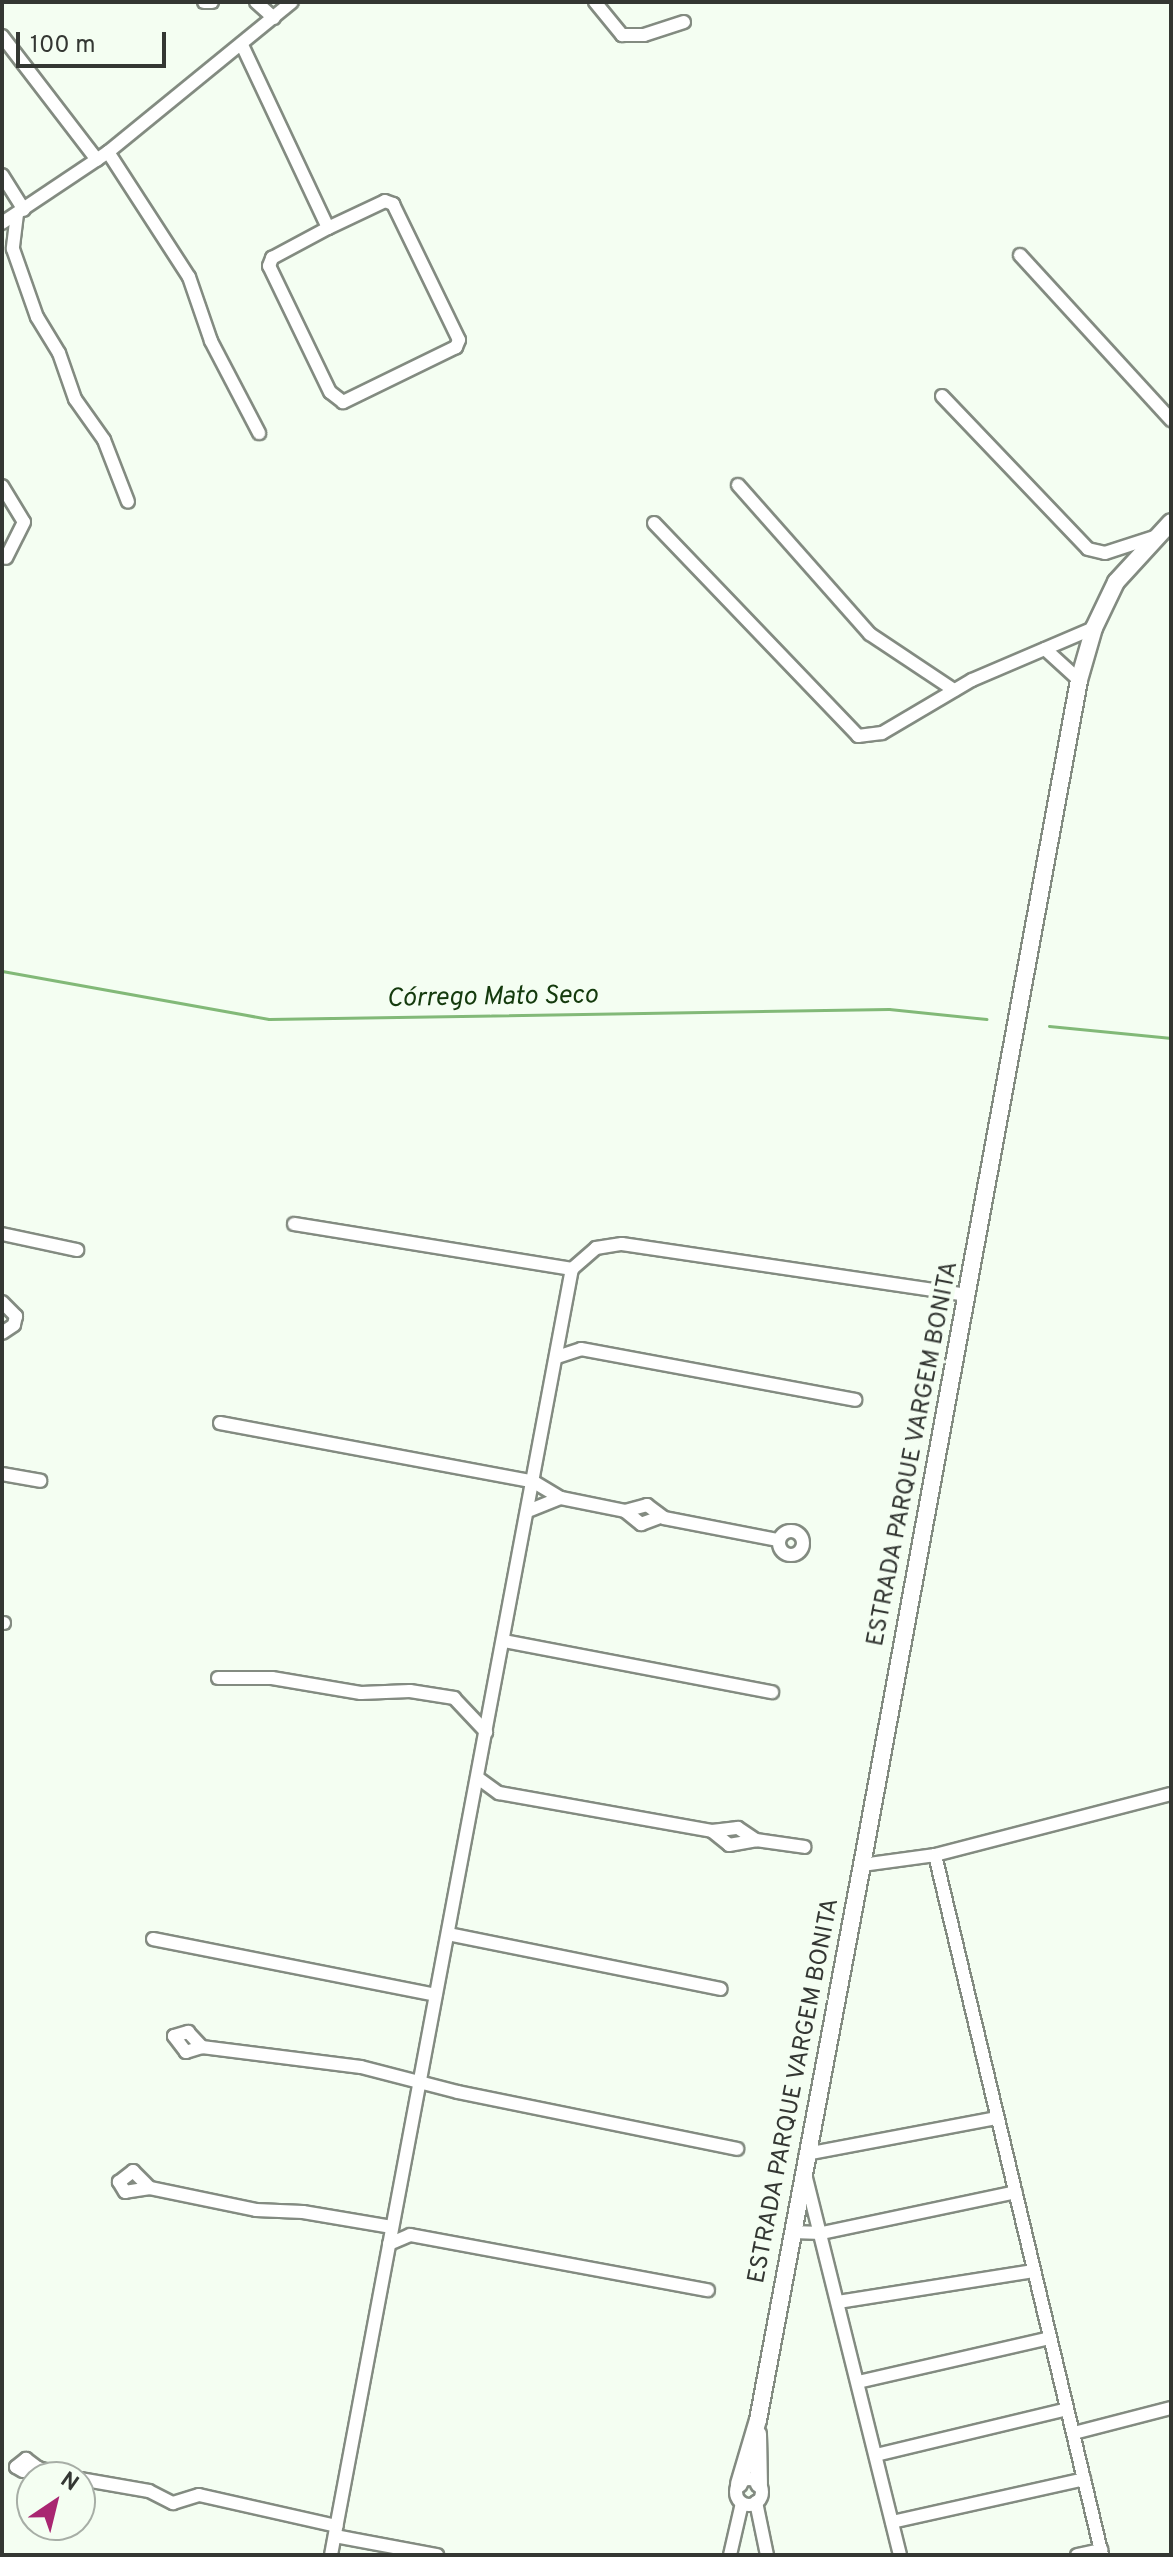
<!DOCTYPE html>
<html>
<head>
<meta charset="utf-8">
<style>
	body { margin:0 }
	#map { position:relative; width:1173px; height:2557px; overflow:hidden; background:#f4fef2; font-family:Overpass,sans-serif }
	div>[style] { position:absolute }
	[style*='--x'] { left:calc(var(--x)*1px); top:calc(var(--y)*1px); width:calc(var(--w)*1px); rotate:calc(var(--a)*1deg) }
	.stream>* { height:3px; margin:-1.5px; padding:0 1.5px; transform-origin:1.5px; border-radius:1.5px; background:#82b978 }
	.roads { filter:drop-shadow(2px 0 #838b81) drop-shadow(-2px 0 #838b81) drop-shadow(0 2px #838b81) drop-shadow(0 -2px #838b81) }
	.minor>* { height:12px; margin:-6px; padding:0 6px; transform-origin:6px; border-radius:6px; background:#fff }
	.minor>.ring { margin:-6px; padding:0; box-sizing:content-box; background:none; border:12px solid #fff; border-radius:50% }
	.major>* { height:16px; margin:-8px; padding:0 8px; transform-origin:8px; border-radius:8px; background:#fff }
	span { translate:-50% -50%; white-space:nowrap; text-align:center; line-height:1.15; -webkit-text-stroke:8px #f4fef2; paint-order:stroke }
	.street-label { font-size:24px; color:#343733 }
	.water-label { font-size:26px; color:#143a0d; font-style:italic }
	.frame { position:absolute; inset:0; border:4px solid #343733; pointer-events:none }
	.north { position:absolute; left:16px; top:2461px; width:80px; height:80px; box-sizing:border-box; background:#f4fef2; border:2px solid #a7aea6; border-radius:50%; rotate:35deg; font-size:22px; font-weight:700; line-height:32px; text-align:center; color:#343733 }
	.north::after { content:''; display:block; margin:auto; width:28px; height:36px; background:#a92671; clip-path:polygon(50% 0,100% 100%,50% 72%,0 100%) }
	.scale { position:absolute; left:16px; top:32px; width:150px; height:36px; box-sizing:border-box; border:4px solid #343733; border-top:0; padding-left:10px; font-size:24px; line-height:28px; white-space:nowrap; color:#343733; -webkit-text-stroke:6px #f4fef2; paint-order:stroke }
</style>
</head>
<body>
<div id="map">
	<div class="stream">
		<i style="--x:2;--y:971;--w:271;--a:10.2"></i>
		<i style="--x:269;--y:1019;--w:620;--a:-0.92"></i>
		<i style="--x:889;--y:1009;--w:98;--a:5.9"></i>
		<i style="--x:1049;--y:1026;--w:123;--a:5.6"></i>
	</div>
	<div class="roads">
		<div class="minor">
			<i style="--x:204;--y:2;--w:8;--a:0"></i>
			<i style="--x:256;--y:2;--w:24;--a:42"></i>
			<i style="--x:595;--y:2;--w:43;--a:50.7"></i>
			<i style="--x:622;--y:35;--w:22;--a:0"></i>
			<i style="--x:644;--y:35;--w:42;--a:-18"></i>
			<i style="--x:2;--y:36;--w:156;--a:52.5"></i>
			<i style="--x:242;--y:45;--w:202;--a:64.8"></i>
			<i style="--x:328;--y:228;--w:63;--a:-25.3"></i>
			<i style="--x:385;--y:201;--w:9;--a:21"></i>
			<i style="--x:393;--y:204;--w:151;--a:64.1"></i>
			<i style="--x:459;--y:340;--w:8;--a:113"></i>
			<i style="--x:456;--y:347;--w:126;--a:154"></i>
			<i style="--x:343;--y:402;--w:16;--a:-142"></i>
			<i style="--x:330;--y:392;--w:140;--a:-115.8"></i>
			<i style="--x:269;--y:266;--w:9;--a:-69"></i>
			<i style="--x:272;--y:258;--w:64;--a:-28.2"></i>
			<i style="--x:108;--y:152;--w:149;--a:57.1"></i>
			<i style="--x:189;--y:277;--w:68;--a:71"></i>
			<i style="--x:211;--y:341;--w:104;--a:62.4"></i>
			<i style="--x:2;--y:175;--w:41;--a:57.8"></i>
			<i style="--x:17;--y:214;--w:35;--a:97"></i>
			<i style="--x:13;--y:249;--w:72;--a:70.6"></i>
			<i style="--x:37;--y:317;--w:42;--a:58.6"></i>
			<i style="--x:59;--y:353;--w:49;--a:70.8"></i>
			<i style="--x:75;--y:399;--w:50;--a:54.7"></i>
			<i style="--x:104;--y:440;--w:66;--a:68.8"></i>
			<i style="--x:2;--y:223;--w:128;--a:-33.8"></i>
			<i style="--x:108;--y:152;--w:237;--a:-39.2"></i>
			<i style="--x:1020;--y:255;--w:224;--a:47.5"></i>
			<i style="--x:942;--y:396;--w:211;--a:46.3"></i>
			<i style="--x:1088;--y:549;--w:17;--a:13"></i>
			<i style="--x:1105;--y:553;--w:52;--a:-18.1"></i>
			<i style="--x:738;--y:485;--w:199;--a:48.5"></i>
			<i style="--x:870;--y:634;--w:101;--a:33.7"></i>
			<i style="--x:2;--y:486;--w:42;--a:58.6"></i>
			<i style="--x:24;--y:522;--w:40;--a:116.6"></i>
			<i style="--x:654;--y:523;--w:295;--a:46.2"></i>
			<i style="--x:858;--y:736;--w:24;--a:-7"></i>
			<i style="--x:882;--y:733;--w:104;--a:-30.5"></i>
			<i style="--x:972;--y:680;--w:133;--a:-23.1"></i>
			<i style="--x:1045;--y:649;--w:46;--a:42.4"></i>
			<i style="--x:294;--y:1224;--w:282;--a:9.2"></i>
			<i style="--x:2;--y:1234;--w:77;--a:12"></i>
			<i style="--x:2;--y:1302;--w:20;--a:45"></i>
			<i style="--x:16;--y:1316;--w:9;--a:103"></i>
			<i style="--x:14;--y:1325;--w:14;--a:146"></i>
			<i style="--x:557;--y:1357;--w:25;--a:-18"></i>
			<i style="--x:581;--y:1349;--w:279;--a:10.5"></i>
			<i style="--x:220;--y:1423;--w:319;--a:10.6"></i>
			<i style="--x:534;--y:1482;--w:31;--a:31"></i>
			<i style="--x:561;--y:1498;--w:65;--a:11.5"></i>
			<i style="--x:625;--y:1511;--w:21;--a:39"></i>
			<i style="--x:641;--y:1524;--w:20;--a:-20"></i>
			<i style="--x:2;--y:1474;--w:39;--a:10"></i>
			<i style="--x:528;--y:1511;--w:35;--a:-22"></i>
			<i style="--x:625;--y:1511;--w:23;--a:-15"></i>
			<i style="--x:647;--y:1505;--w:21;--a:37"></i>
			<i style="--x:664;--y:1518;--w:115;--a:11"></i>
			<i class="ring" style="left:779px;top:1531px;width:12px;height:12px"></i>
			<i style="--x:2;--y:1623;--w:2;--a:0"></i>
			<i style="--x:504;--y:1641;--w:273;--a:10.8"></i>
			<i style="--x:218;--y:1678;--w:54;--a:0"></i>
			<i style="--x:272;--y:1678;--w:90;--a:9.6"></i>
			<i style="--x:361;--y:1693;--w:49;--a:-2.3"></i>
			<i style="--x:410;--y:1691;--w:45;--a:9"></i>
			<i style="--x:454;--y:1698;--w:47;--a:46.7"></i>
			<i style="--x:478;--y:1778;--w:26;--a:36"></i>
			<i style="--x:499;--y:1793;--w:216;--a:10.1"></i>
			<i style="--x:712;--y:1831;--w:22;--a:39"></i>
			<i style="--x:729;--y:1845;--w:27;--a:-10"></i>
			<i style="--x:756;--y:1840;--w:49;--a:8.1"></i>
			<i style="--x:712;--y:1831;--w:26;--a:-7"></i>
			<i style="--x:738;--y:1828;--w:22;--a:34"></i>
			<i style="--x:935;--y:1855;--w:720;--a:76.58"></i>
			<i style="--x:862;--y:1865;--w:74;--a:-7.8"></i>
			<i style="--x:935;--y:1855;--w:244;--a:-14.5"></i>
			<i style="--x:448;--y:1934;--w:278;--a:11.4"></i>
			<i style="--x:153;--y:1939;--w:288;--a:11.2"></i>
			<i style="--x:202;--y:2047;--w:17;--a:163"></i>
			<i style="--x:186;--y:2052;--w:20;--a:-127"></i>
			<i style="--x:174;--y:2036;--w:15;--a:-16"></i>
			<i style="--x:188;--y:2032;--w:21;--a:47"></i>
			<i style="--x:202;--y:2047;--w:160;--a:7.2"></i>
			<i style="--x:361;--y:2067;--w:100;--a:14.5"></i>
			<i style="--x:458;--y:2092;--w:285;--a:11.5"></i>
			<i style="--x:806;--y:2154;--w:194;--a:-10.7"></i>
			<i style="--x:805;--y:2174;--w:393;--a:76"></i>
			<i style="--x:150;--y:2188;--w:25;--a:171"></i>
			<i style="--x:125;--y:2192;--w:12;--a:-121"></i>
			<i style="--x:119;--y:2182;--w:18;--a:-38"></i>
			<i style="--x:133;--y:2171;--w:24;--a:45"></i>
			<i style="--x:150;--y:2188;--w:108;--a:11.7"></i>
			<i style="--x:256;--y:2210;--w:47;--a:2.4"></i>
			<i style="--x:303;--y:2212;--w:90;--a:9.6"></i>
			<i style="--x:792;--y:2232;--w:30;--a:2"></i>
			<i style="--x:822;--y:2233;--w:198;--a:-11.9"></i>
			<i style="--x:389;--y:2244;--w:23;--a:-23"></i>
			<i style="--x:410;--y:2235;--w:303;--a:10.5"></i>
			<i style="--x:838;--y:2302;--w:198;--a:-9"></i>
			<i style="--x:858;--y:2382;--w:197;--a:-12.9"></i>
			<i style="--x:1074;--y:2433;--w:100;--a:-14.5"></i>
			<i style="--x:876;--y:2455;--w:196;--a:-13.5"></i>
			<i style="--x:38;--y:2468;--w:15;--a:169"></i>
			<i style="--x:23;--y:2471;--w:8;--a:-150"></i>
			<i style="--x:16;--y:2467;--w:13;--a:-39"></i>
			<i style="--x:26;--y:2459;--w:15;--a:37"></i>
			<i style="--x:38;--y:2468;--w:37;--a:14"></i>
			<i style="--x:80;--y:2479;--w:70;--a:9.9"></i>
			<i style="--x:149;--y:2491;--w:27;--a:27"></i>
			<i style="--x:173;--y:2503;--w:27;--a:-17"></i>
			<i style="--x:199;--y:2495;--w:141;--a:12.7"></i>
			<i class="ring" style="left:736px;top:2479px;width:14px;height:14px"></i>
			<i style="--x:756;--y:2502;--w:54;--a:78.3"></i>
			<i style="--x:892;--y:2522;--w:197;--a:-12.6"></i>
			<i style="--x:335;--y:2536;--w:104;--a:10.6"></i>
			<i style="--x:331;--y:2555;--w:1308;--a:-79.39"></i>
			<i style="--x:572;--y:1269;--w:32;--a:-41"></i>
			<i style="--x:596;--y:1248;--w:26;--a:-9"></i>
			<i style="--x:622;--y:1244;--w:349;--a:8.4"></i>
			<i style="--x:730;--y:2555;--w:53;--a:-77"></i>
			<i style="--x:1077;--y:2555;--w:25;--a:-12"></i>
		</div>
		<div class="major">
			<i style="--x:758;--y:2434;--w:50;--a:88.9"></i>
			<i style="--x:739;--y:2484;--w:67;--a:-73.5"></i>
			<i style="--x:758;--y:2420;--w:565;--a:-79.39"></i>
			<i style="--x:862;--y:1865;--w:1205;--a:-79.62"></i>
			<i style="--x:1079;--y:680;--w:54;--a:-73.9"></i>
			<i style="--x:1094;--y:628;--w:51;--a:-64.4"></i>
			<i style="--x:1116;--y:582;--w:81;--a:-47.5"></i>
		</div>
	</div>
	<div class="street-label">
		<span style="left:914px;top:1454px;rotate:-79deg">ESTRADA PARQUE VARGEM BONITA</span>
		<span style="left:795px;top:2091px;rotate:-79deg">ESTRADA PARQUE VARGEM BONITA</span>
	</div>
	<div class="water-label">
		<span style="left:492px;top:998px;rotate:-1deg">Córrego Mato Seco</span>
	</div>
	<div class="frame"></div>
	<div class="north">N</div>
	<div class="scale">100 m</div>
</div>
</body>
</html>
